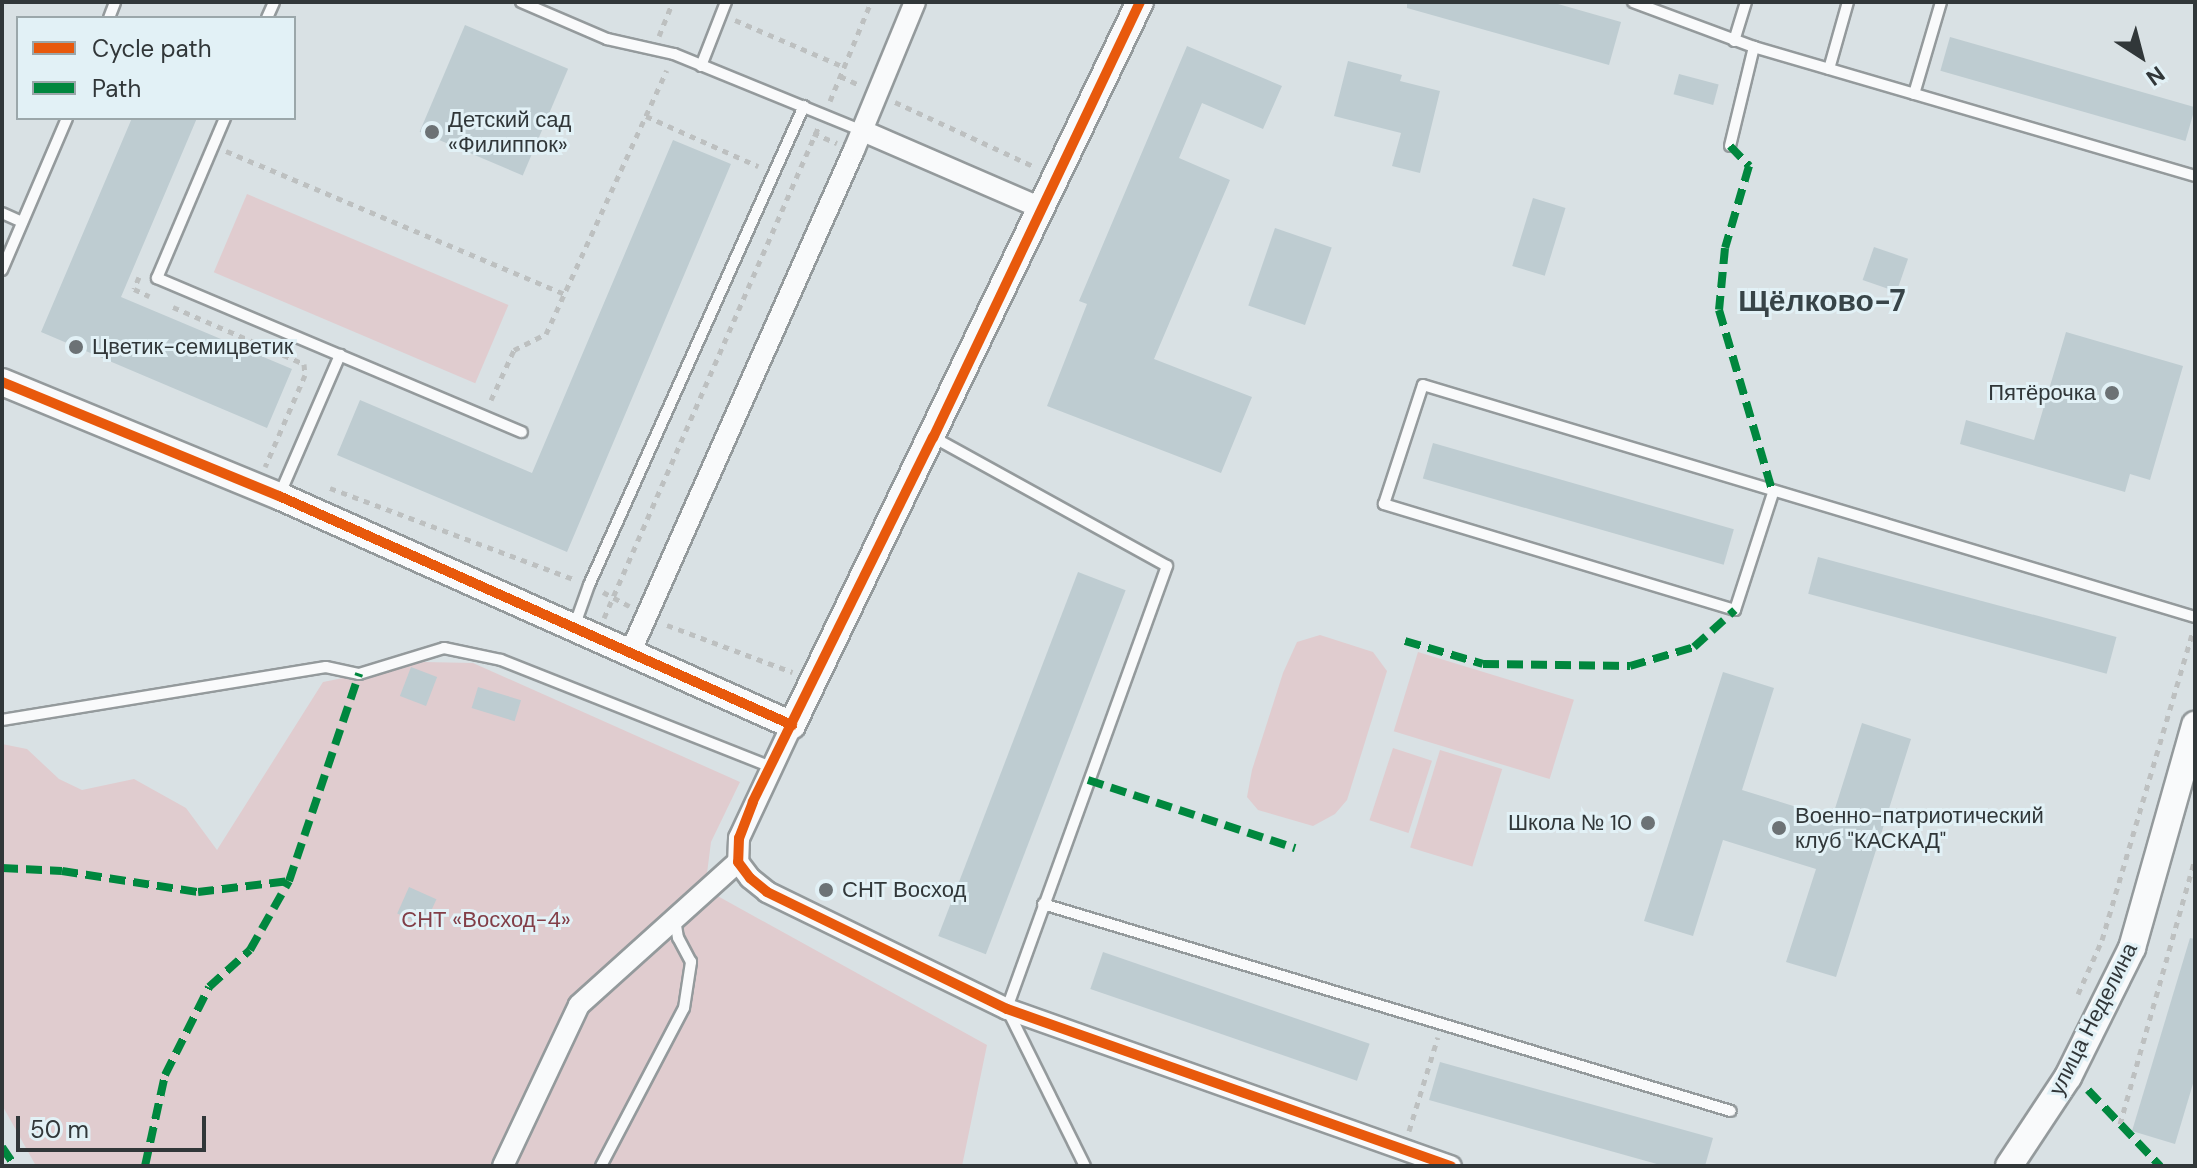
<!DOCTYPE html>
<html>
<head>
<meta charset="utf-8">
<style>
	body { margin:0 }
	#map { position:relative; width:2197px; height:1168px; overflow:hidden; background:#d9e1e4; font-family:"DM Sans",sans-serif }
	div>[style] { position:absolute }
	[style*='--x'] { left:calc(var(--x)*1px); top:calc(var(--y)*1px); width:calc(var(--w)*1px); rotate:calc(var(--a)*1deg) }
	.green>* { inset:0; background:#e0cccf; transform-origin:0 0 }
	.building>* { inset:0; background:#beccd1; transform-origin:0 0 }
	.path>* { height:5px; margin-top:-2.5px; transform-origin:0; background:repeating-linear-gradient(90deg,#bdc0c0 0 6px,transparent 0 12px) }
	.roads { filter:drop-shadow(2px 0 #949a9c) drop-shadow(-2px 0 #949a9c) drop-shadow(0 2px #949a9c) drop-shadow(0 -2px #949a9c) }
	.service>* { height:10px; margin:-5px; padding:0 5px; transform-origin:5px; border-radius:5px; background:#f9fafb }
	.minor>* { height:20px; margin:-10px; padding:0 10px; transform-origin:10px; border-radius:10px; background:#f9fafb }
	.tertiary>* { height:26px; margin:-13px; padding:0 13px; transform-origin:13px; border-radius:13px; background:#f9fafb }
	.quiet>* { height:8px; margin-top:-4px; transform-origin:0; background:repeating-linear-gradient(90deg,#00873e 0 16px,transparent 0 24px) }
	.cycleway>* { height:10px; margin:-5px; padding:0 5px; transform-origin:5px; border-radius:5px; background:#e8590c }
	.dots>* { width:22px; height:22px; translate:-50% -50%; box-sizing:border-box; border:4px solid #e2f1f6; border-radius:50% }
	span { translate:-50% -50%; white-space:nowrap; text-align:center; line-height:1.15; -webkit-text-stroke:6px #e2f1f6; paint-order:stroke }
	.poi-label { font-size:22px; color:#313739 }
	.left { translate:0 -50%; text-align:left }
	.right { translate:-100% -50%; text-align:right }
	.park-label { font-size:22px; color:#823e47 }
	.street-label { font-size:22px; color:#313739 }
	.district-label { font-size:30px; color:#384448; font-weight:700 }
	.frame { position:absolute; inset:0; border:4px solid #313739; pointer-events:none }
	.legend { position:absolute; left:16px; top:16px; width:280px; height:104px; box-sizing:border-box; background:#e2f1f6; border:2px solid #9ba7aa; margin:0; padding:10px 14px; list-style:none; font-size:24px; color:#313739 }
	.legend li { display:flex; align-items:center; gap:16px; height:40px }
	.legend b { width:40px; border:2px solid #9ba7aa }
	.north { position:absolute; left:2101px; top:16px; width:80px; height:80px; -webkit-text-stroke:6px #e2f1f6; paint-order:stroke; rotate:144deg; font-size:22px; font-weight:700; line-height:32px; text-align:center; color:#313739 }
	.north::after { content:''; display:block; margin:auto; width:28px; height:36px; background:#313739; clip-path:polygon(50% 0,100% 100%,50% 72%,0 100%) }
	.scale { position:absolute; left:16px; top:1116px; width:190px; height:36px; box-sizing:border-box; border:4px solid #313739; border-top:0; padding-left:10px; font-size:24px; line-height:28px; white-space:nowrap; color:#313739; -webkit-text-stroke:6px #e2f1f6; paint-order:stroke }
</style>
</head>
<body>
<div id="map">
	<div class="green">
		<i style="left:247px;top:194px;width:284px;height:85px;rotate:23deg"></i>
		<i style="clip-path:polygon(1320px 635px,1373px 652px,1387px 671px,1347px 800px,1335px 814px,1313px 826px,1258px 810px,1247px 797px,1252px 770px,1283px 673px,1297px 642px)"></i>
		<i style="left:1418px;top:652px;width:163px;height:83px;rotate:17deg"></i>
		<i style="clip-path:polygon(424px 662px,473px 663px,740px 782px,711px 842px,705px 889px,987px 1045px,962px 1166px,36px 1166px,2px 1105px,2px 744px,27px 749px,59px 779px,82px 790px,134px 779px,186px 808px,217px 850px,323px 682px)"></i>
		<i style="left:1393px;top:748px;width:41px;height:76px;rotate:18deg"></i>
		<i style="left:1440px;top:750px;width:65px;height:102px;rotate:17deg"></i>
	</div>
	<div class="building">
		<i style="clip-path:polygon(1407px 2px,1551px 2px,1621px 22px,1609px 65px,1407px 8px)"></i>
		<i style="left:465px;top:25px;width:112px;height:116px;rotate:23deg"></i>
		<i style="left:1950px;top:37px;width:255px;height:35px;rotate:16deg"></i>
		<i style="clip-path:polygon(1187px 46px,1282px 86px,1263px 129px,1202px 103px,1179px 158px,1230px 180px,1154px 359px,1252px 397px,1221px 473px,1047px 406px,1087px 304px,1079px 301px)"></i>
		<i style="clip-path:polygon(1348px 61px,1402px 75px,1400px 81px,1440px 91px,1420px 173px,1392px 166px,1401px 133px,1334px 116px)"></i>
		<i style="left:1679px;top:74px;width:41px;height:21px;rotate:15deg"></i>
		<i style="clip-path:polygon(132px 118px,197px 118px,121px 297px,292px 369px,267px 428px,41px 332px)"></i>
		<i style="clip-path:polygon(673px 140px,731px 164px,567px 552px,337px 455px,360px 400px,532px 473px)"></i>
		<i style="left:1533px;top:198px;width:34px;height:71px;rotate:17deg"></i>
		<i style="left:1275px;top:228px;width:60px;height:82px;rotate:19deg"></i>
		<i style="left:1874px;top:247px;width:36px;height:35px;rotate:19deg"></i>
		<i style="clip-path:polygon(2066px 332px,2183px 366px,2150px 480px,2130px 474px,2125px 492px,1960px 444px,1966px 420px,2034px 440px)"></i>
		<i style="left:1433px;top:443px;width:313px;height:37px;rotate:16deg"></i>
		<i style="left:1818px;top:557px;width:309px;height:38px;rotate:15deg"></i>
		<i style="left:1078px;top:572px;width:51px;height:390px;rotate:21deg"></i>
		<i style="left:411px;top:667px;width:28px;height:31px;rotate:21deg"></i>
		<i style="clip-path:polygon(1723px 672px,1774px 688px,1742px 790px,1832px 818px,1862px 723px,1911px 739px,1836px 977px,1786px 962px,1816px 869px,1723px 840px,1693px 936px,1644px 921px)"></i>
		<i style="left:478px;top:687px;width:45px;height:22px;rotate:17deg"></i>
		<i style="left:409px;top:887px;width:30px;height:29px;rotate:24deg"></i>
		<i style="clip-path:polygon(2190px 938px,2195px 939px,2195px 1077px,2175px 1144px,2132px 1131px)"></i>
		<i style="left:1103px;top:952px;width:282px;height:39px;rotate:19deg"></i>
		<i style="clip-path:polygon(1440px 1062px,1713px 1138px,1705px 1166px,1664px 1166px,1429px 1100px)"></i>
	</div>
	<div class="path">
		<i style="--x:735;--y:20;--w:119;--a:23.3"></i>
		<i style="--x:659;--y:36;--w:37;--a:-68"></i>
		<i style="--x:840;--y:76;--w:19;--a:25"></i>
		<i style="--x:830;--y:101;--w:107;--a:-67.5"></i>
		<i style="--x:895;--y:102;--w:154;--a:24.9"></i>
		<i style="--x:646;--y:116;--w:123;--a:24.1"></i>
		<i style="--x:813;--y:133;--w:26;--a:23"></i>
		<i style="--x:226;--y:151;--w:367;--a:22.9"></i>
		<i style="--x:139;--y:277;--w:13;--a:113"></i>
		<i style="--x:134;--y:289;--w:17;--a:25"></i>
		<i style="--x:173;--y:307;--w:143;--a:23.5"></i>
		<i style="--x:304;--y:364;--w:11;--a:85"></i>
		<i style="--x:305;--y:375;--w:100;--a:113.5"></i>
		<i style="--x:491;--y:400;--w:55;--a:-65.3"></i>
		<i style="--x:514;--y:350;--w:36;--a:-27"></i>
		<i style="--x:546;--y:334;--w:290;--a:-65.4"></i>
		<i style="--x:330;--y:488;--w:263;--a:20.5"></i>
		<i style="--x:603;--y:592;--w:30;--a:28"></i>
		<i style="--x:604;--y:618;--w:535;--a:-66.41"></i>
		<i style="--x:667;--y:625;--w:134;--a:20.6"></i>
		<i style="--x:2078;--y:994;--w:59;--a:-66"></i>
		<i style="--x:2102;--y:940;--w:319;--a:-73.6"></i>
		<i style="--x:2120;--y:1124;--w:275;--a:-74.2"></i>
		<i style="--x:1409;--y:1131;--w:98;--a:-72.9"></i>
	</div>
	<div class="roads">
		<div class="service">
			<i style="--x:521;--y:2;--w:94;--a:23.3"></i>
			<i style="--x:607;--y:39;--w:69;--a:12.6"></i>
			<i style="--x:674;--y:54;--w:204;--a:22.2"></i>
			<i style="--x:1633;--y:2;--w:129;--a:20.4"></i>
			<i style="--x:1754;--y:47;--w:459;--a:16.3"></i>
			<i style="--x:109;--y:18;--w:17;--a:-69"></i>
			<i style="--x:267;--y:18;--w:17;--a:-66"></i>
			<i style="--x:1734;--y:41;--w:41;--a:-72.9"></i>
			<i style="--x:701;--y:66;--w:69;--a:-68.7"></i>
			<i style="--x:1829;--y:69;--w:70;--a:-74.2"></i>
			<i style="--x:1914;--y:94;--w:96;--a:-73.6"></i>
			<i style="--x:225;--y:118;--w:174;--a:113"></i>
			<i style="--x:157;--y:278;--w:396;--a:22.9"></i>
			<i style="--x:1730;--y:146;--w:102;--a:-76.4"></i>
			<i style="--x:2;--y:213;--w:22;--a:24"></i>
			<i style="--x:2;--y:270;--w:165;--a:-66.8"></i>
			<i style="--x:933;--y:437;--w:267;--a:28.9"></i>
			<i style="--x:1167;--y:566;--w:471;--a:109.9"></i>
			<i style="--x:1007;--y:1009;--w:175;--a:63.6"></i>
			<i style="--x:1773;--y:493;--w:123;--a:108"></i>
			<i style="--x:1735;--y:610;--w:367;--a:-163.2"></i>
			<i style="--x:1384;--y:504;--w:125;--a:-71.9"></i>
			<i style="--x:1423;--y:385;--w:806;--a:16.73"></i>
			<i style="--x:279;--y:496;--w:154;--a:-66.6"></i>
			<i style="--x:574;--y:627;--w:45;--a:-70.3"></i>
			<i style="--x:589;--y:585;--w:525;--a:-65.83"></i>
			<i style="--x:2;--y:720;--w:328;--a:-9.3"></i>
			<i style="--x:326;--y:667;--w:34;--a:12"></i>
			<i style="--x:359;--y:674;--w:89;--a:-17"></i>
			<i style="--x:444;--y:648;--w:58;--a:11.9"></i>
			<i style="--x:501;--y:660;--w:290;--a:21.6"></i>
			<i style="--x:1043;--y:904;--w:718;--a:16.75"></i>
			<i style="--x:601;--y:1166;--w:178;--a:-62.3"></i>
			<i style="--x:684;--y:1008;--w:47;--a:-81.3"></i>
			<i style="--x:691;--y:962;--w:27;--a:-118"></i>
			<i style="--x:678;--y:938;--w:18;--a:-99"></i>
		</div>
		<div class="minor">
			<i style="--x:863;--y:131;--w:194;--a:23.4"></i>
			<i style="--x:630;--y:653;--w:551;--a:-66"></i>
			<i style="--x:854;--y:150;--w:160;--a:-67.6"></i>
			<i style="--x:792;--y:725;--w:125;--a:115.1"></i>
			<i style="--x:739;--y:838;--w:24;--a:92"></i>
			<i style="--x:738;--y:862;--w:20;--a:53"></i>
			<i style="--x:750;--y:878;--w:22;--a:39"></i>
			<i style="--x:767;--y:892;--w:267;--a:26"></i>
			<i style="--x:1007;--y:1009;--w:471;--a:19.5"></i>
			<i style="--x:503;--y:1166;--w:178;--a:-64.7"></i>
			<i style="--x:579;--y:1005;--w:214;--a:-42"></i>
		</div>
		<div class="tertiary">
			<i style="--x:2;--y:382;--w:300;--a:22.4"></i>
			<i style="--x:279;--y:496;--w:562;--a:24.06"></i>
			<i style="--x:792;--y:725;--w:802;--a:-64.3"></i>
			<i style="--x:2009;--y:1166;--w:107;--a:-56.5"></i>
			<i style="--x:2068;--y:1077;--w:144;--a:-63.6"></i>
			<i style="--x:2132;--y:948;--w:232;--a:-74.2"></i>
		</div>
	</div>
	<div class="quiet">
		<i style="--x:1730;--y:146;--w:28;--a:46"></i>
		<i style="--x:1749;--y:166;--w:85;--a:106.3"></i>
		<i style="--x:1725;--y:248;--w:62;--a:95.5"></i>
		<i style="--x:1719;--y:310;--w:191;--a:73.6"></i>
		<i style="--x:1405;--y:641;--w:81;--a:16.4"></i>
		<i style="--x:1483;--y:664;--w:147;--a:0.8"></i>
		<i style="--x:1630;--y:666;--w:67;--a:-16.5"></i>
		<i style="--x:1694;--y:647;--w:55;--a:-42.1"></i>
		<i style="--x:1088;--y:780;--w:218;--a:18.2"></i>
		<i style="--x:2;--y:868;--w:60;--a:2.9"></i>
		<i style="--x:62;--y:871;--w:138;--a:8.8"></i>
		<i style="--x:198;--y:892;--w:92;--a:-6.9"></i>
		<i style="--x:289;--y:881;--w:219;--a:-71.3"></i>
		<i style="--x:2088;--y:1090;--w:105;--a:46.5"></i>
		<i style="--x:2;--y:1147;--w:23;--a:56"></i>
		<i style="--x:145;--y:1166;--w:93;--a:-77.6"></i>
		<i style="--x:165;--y:1075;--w:98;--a:-63.4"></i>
		<i style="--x:209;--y:987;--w:55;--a:-42.1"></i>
		<i style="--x:250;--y:950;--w:79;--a:-60.5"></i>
	</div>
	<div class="cycleway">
		<i style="--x:1140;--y:2;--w:482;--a:115.4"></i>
		<i style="--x:933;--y:437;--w:407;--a:116.3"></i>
		<i style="--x:753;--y:802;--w:39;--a:111"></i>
		<i style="--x:739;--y:838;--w:24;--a:92"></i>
		<i style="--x:738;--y:862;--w:20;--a:53"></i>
		<i style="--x:750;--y:878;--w:22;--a:39"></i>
		<i style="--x:767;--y:892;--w:267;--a:26"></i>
		<i style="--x:1007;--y:1009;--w:471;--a:19.5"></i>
		<i style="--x:2;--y:382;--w:300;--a:22.4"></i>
		<i style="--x:279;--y:496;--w:562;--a:24.06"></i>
	</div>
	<div class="dots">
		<i style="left:432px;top:132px;background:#6c7275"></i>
		<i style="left:76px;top:347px;background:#6c7275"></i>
		<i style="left:2112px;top:393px;background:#6c7275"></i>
		<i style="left:1648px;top:823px;background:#6c7275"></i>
		<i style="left:1779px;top:828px;background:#6c7275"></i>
		<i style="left:826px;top:890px;background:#6c7275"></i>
	</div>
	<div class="poi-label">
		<span class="left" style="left:448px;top:132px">Детский сад<br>«Филиппок»</span>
		<span class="left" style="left:92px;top:347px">Цветик-семицветик</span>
		<span class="right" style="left:2096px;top:393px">Пятёрочка</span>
		<span class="left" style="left:1795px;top:828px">Военно-патриотический<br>клуб "КАСКАД"</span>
		<span class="right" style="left:1632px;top:823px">Школа № 10</span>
		<span class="left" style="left:842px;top:890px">СНТ Восход</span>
	</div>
	<div class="park-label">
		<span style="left:486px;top:920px">СНТ «Восход-4»</span>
	</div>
	<div class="street-label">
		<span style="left:2093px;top:1019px;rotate:-63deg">улица Неделина</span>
	</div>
	<div class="district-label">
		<span style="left:1822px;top:301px">Щёлково-7</span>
	</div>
	<div class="frame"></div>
	<ul class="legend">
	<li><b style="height:10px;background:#e8590c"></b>Cycle path</li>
	<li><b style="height:10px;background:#00873e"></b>Path</li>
	</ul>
	<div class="north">N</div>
	<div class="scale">50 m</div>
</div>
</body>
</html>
